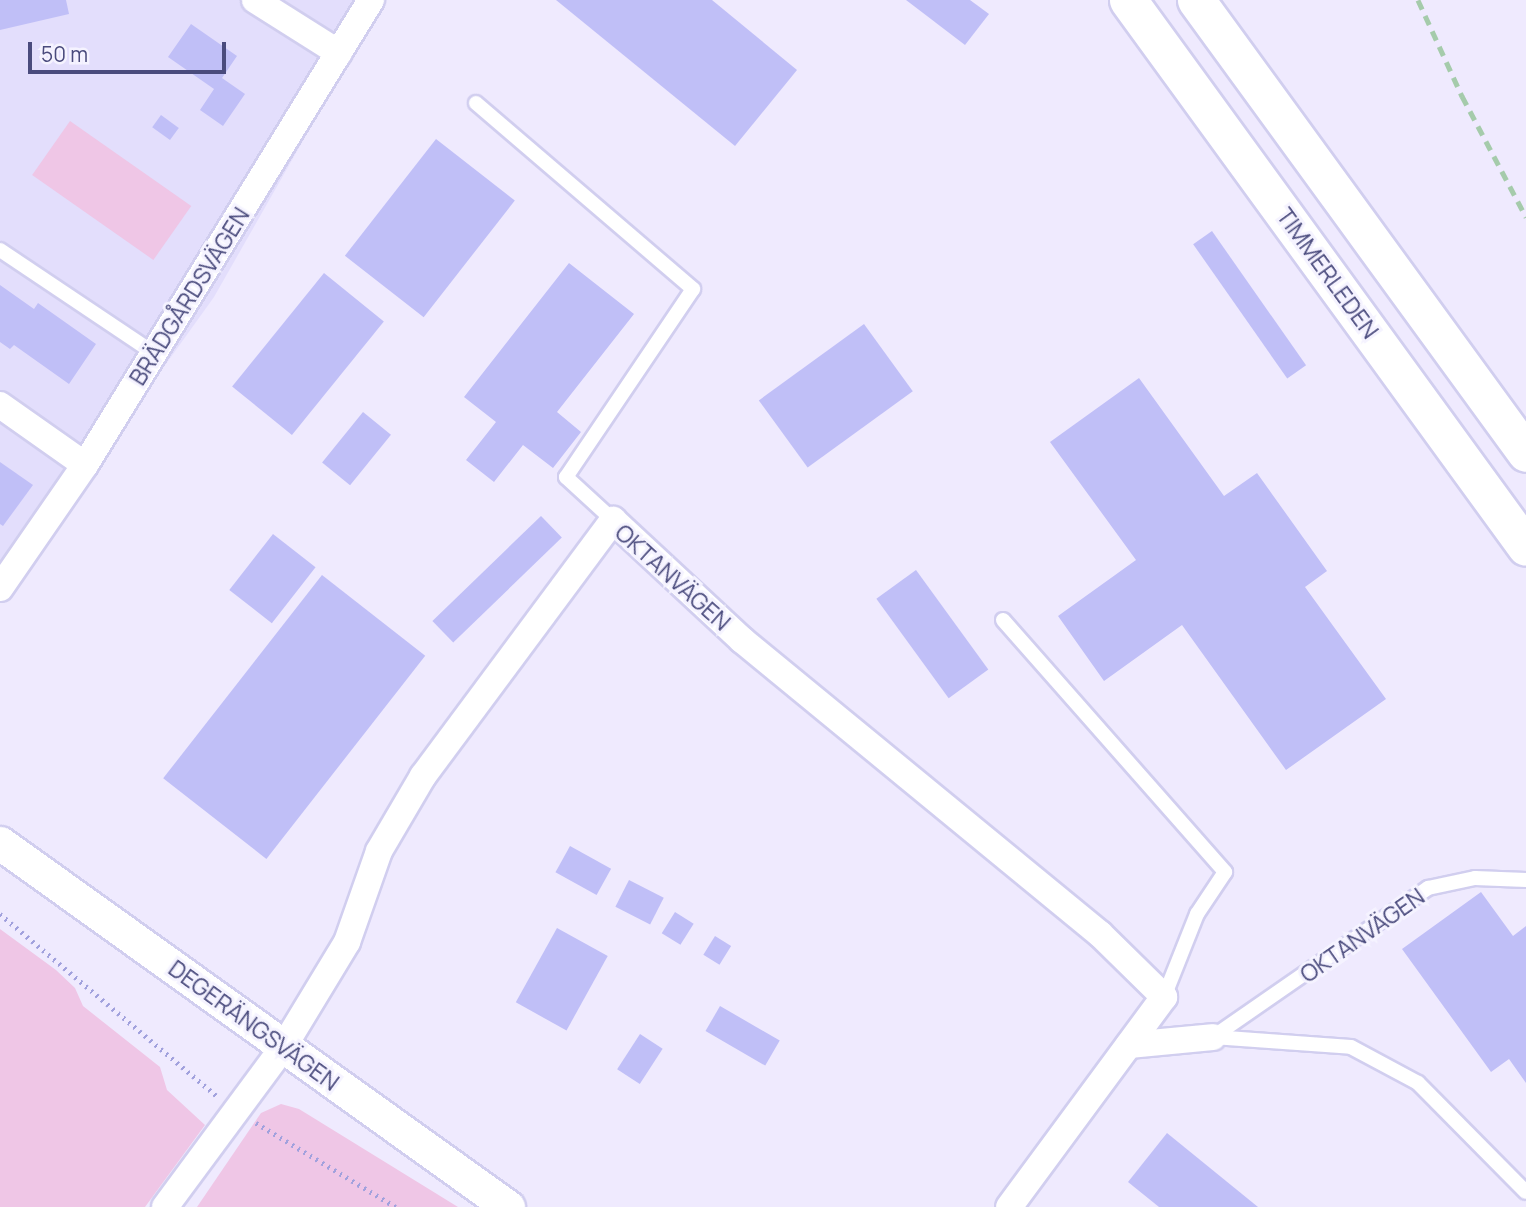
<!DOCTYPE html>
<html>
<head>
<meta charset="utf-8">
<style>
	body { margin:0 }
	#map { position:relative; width:1526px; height:1207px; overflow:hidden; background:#efeafe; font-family:Manrope,sans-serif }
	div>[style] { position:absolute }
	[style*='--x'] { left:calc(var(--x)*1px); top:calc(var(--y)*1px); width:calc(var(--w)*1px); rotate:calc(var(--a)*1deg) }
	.residential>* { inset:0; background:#e3defc }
	.green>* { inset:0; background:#efc6e6; transform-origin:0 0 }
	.building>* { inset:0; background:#c0bff7; transform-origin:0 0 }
	.path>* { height:4.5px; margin-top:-2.25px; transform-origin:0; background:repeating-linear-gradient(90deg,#a1a1dd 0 2px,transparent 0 7px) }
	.roads { filter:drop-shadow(2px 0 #d1ceef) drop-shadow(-2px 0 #d1ceef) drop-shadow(0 2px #d1ceef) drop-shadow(0 -2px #d1ceef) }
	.service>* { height:14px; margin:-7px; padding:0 7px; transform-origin:7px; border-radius:7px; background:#fff }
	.minor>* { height:26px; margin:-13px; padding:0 13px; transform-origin:13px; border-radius:13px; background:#fff }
	.tertiary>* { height:33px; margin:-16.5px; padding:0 16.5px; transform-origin:16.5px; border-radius:16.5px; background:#fff }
	.secondary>* { height:37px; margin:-18.5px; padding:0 18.5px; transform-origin:18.5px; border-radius:18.5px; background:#fff }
	.rail>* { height:5px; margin-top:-2.5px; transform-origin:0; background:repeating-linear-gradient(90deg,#a5cbab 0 10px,transparent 0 17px) }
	span { translate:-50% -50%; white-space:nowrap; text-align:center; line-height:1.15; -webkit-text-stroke:6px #f5f3ff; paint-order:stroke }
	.street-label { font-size:23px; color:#4a4b7d }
	.scale { position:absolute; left:28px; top:42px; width:198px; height:32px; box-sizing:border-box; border:4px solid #4a4b7d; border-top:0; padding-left:9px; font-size:21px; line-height:24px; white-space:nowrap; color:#4a4b7d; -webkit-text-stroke:5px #f5f3ff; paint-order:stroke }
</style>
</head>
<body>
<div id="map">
	<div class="residential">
		<i style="clip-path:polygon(0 0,383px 0,214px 297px,0 595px)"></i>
	</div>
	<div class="green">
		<i style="left:70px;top:121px;width:148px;height:66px;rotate:35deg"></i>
		<i style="clip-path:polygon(0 929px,56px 970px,75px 988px,83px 1006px,160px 1067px,167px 1090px,205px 1125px,145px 1207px,0 1207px)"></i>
		<i style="clip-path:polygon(281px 1104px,299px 1109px,458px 1207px,197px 1207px,261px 1113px)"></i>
	</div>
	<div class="building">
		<i style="clip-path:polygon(0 0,66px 0,69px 14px,0 30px)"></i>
		<i style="clip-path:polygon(556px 0,712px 0,797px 70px,735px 146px)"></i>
		<i style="clip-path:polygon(906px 0,970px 0,989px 14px,965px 45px)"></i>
		<i style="clip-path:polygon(191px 24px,237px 56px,222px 78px,245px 94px,223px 126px,200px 110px,214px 89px,168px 57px)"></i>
		<i style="left:161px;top:115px;width:22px;height:15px;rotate:36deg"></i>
		<i style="left:436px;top:139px;width:100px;height:148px;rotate:38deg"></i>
		<i style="left:1212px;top:231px;width:164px;height:23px;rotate:55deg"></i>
		<i style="clip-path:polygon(569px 263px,634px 314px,557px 412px,581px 432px,553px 468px,523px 445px,494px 482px,466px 460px,496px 422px,464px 397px)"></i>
		<i style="left:324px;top:273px;width:77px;height:146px;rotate:39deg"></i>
		<i style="clip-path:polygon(0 285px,34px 309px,38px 303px,96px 344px,69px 384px,14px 345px,10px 349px,0 342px)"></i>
		<i style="left:864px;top:324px;width:83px;height:130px;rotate:54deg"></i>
		<i style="clip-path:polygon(1139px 378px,1224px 496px,1257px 473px,1327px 571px,1305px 587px,1386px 699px,1286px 770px,1182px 625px,1104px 681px,1058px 616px,1136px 560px,1050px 442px)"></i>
		<i style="left:363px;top:412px;width:36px;height:65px;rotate:39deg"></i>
		<i style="clip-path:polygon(0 462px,33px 485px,3px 526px,0 524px)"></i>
		<i style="left:541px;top:516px;width:30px;height:151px;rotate:46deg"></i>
		<i style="left:273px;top:534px;width:54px;height:71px;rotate:38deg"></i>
		<i style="left:916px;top:570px;width:123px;height:49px;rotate:54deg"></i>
		<i style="left:322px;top:575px;width:131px;height:258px;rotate:38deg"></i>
		<i style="left:570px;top:846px;width:47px;height:30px;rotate:29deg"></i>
		<i style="left:629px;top:880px;width:39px;height:30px;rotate:27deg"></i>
		<i style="clip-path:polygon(1481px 892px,1513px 936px,1526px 926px,1526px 1083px,1509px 1059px,1491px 1072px,1402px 949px)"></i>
		<i style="left:675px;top:912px;width:22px;height:25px;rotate:32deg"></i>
		<i style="left:557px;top:928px;width:58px;height:85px;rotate:29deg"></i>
		<i style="left:715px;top:936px;width:19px;height:22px;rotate:32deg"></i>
		<i style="left:720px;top:1006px;width:69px;height:29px;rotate:30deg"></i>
		<i style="left:640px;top:1034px;width:27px;height:42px;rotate:33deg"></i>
		<i style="clip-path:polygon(1167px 1133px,1258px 1207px,1159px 1207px,1128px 1182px)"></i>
	</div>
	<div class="path">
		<i style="--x:0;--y:914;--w:283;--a:40"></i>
		<i style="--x:256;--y:1123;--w:163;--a:31"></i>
	</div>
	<div class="roads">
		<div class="service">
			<i style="--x:476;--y:103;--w:286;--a:40.6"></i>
			<i style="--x:693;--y:289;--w:227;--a:124"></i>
			<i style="--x:566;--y:477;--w:64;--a:42.5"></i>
			<i style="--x:0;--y:250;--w:185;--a:33.8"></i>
			<i style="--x:1003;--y:620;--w:336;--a:48.6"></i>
			<i style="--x:1225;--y:872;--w:50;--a:123.7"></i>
			<i style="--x:1197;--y:914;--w:89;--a:111.7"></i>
			<i style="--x:1213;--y:1037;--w:138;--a:4.1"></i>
			<i style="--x:1351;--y:1047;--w:76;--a:28.2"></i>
			<i style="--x:1418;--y:1083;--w:153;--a:45.3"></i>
			<i style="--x:1213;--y:1037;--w:262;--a:-34.7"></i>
			<i style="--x:1428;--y:888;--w:48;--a:-12"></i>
			<i style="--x:1475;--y:878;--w:51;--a:2.2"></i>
		</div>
		<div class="minor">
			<i style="--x:255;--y:0;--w:99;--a:32.2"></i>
			<i style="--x:0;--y:405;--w:104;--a:35.2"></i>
			<i style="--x:0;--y:588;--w:150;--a:-55.4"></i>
			<i style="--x:85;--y:465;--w:546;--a:-58.41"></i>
			<i style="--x:1129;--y:1045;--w:84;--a:-5.4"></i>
			<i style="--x:165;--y:1207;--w:200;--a:-53.5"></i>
			<i style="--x:284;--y:1046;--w:122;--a:-58.8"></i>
			<i style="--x:347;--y:942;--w:96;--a:-70.6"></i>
			<i style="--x:379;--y:851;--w:87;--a:-59.6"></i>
			<i style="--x:423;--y:776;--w:319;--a:-53.4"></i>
			<i style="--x:613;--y:520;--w:176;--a:42.9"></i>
			<i style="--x:742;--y:640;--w:463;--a:39.4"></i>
			<i style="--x:1100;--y:934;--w:90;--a:44.5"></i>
			<i style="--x:1164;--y:997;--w:261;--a:126.4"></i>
		</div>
		<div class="tertiary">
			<i style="--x:0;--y:843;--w:625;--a:35.62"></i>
		</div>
		<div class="secondary">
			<i style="--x:1128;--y:0;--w:676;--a:53.96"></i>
			<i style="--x:1196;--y:0;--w:560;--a:53.93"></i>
		</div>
	</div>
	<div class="rail">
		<i style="--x:1418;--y:0;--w:106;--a:65.4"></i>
		<i style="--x:1462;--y:96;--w:137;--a:62.1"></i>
	</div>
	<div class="street-label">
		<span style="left:1328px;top:273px;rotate:54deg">TIMMERLEDEN</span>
		<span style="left:189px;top:296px;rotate:-58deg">BRÄDGÅRDSVÄGEN</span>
		<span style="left:673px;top:577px;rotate:42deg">OKTANVÄGEN</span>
		<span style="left:1362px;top:935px;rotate:-35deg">OKTANVÄGEN</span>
		<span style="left:254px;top:1025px;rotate:36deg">DEGERÄNGSVÄGEN</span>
	</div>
	<div class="scale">50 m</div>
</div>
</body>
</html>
